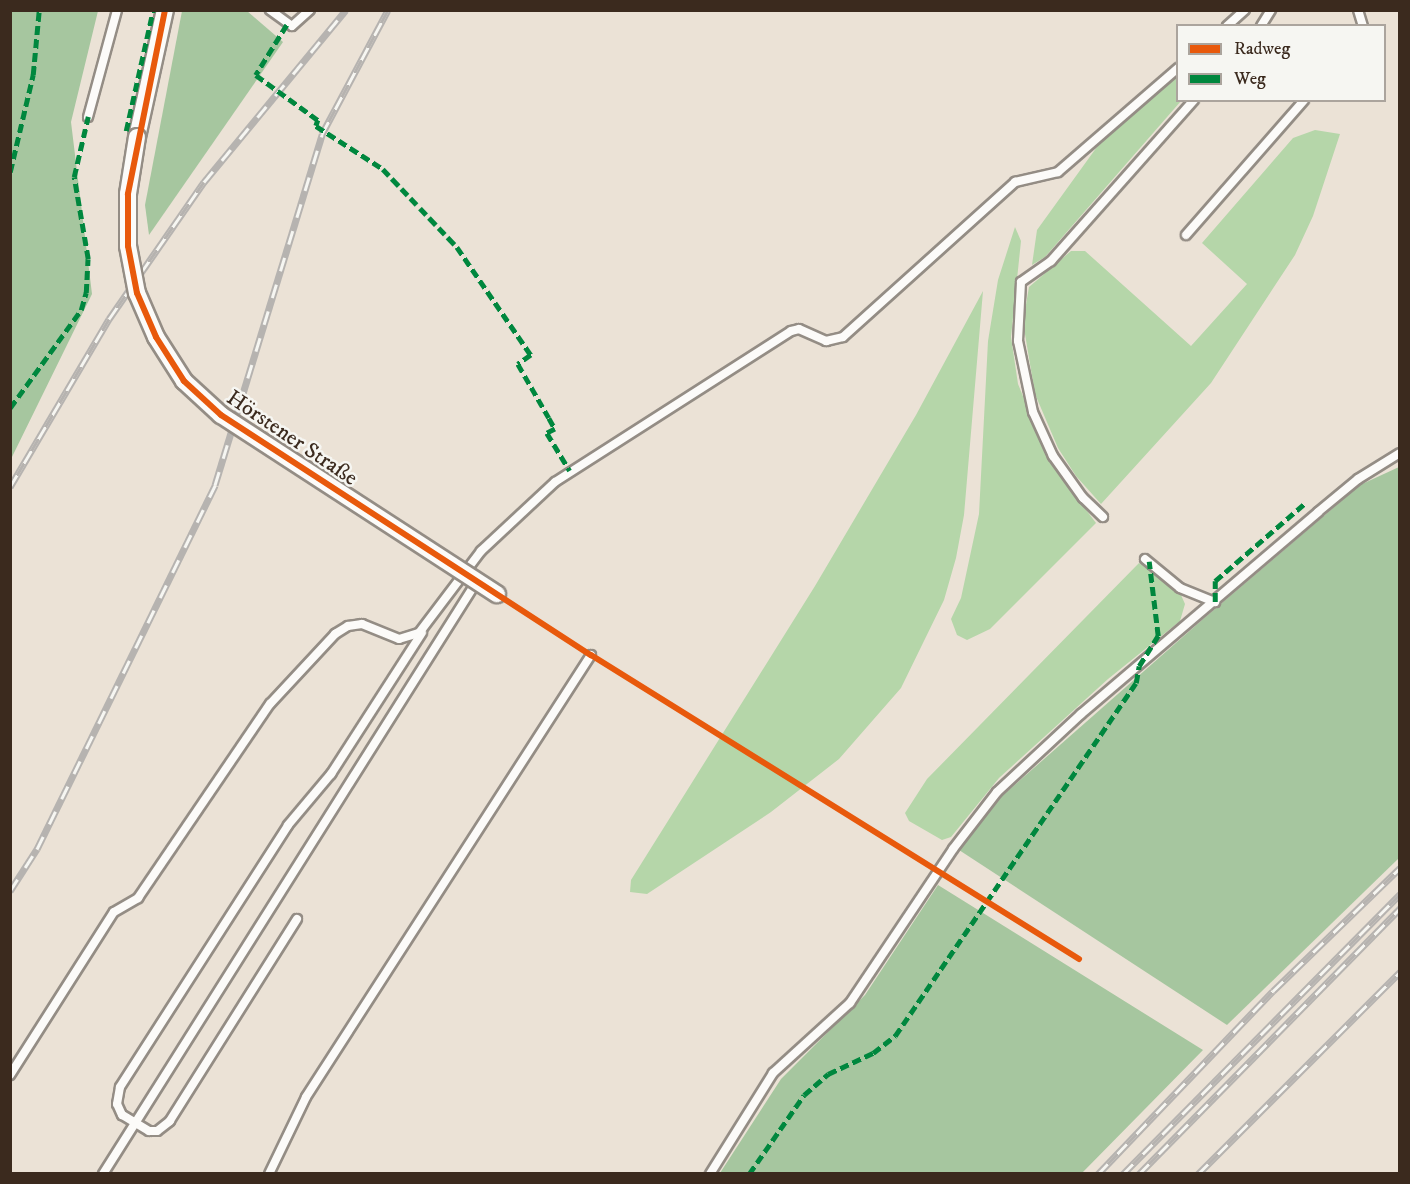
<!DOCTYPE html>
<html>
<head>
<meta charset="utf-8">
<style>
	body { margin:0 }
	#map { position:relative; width:1410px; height:1184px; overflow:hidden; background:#ebe2d6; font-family:"IM FELL DW Pica",serif }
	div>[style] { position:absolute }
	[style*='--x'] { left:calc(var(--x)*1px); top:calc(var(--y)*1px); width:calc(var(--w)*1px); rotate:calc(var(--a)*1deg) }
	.green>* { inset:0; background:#b5d6a9 }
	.forest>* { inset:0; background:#a6c69f }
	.roads { filter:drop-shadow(2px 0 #948d85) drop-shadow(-2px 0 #948d85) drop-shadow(0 2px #948d85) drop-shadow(0 -2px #948d85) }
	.service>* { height:8px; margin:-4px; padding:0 4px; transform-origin:4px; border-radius:4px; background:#fcfbf9 }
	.minor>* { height:16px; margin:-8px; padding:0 8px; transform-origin:8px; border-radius:8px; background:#fcfbf9 }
	.rail>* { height:7px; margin-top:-3.5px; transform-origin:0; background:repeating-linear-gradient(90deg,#f6f6f2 0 14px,#b6b3b0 0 28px); box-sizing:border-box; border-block:2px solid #b6b3b0 }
	.bridges { filter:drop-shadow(2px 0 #948d85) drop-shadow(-2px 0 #948d85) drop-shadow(0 2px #948d85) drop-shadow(0 -2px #948d85) }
	.minor-bridge>* { height:16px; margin:-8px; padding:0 8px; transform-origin:8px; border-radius:8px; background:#fcfbf9 }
	.quiet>* { height:4.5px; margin-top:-2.25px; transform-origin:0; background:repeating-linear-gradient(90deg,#00873e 0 9px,transparent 0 13.5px) }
	.cycleway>* { height:6px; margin:-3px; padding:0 3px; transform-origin:3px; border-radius:3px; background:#e8590c }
	span { translate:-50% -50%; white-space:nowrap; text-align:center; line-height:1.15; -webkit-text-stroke:5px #f6f6f2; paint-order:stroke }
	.street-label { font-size:22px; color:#3b2a1e }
	.frame { position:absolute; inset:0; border:12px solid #3b2a1e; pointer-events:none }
	.legend { position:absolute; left:1176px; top:24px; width:210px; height:78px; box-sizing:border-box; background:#f6f6f2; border:2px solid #aba49d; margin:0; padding:8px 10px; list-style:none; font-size:18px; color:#3b2a1e }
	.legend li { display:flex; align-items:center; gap:12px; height:30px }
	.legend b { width:30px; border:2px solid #aba49d }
</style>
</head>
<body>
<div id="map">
	<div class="green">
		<i style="clip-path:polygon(1177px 73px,1178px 100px,1181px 101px,1045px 257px,1032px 265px,1037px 230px,1107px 133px)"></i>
		<i style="clip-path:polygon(1315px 130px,1340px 134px,1313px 216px,1295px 255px,1211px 383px,1101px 504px,1076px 476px,1058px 448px,1035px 394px,1023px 322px,1029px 287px,1071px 251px,1085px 251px,1191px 346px,1247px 284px,1202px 243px,1293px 138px)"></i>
		<i style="clip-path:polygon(1015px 227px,1021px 241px,1011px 337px,1018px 384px,1050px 462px,1096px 523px,990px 629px,967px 640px,957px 635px,951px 619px,961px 598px,979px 514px,988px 341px,998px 280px)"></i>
		<i style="clip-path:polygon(983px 291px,964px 515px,956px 558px,944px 600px,901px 688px,839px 759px,771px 812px,647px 894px,630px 892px,631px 880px,815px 586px,916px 415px)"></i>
		<i style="clip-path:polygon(1139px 563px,1181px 595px,1185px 604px,1180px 621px,1108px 679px,999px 778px,951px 837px,942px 840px,909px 821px,905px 813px,927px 779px)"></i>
	</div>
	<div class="forest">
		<i style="clip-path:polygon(11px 10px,98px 11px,71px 122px,92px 294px,11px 459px)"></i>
		<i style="clip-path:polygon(182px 11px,247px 11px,283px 42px,149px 235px,145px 205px)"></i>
		<i style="clip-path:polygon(1399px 467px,1399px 858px,1227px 1025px,959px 850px,1002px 796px,1202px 620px,1360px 485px)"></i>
		<i style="clip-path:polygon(938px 885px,1203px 1050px,1082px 1173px,720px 1173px,781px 1079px,865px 995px)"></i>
	</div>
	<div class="roads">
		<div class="service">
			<i style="--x:270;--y:10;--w:27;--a:36"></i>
			<i style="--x:292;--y:26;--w:24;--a:-42"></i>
			<i style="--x:1358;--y:10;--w:17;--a:73"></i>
			<i style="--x:1227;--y:26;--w:24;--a:-42"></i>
			<i style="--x:1261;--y:26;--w:19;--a:-58"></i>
			<i style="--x:88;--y:117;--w:111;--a:-74.8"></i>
			<i style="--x:1186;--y:235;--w:179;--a:-48.8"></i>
			<i style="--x:1103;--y:517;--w:28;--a:-136"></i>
			<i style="--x:1083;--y:498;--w:52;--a:-125.5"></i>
			<i style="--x:1053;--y:456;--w:48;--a:-114.4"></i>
			<i style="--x:1033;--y:412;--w:73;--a:-101.9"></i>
			<i style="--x:1018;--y:341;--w:59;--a:-87.1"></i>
			<i style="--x:1021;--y:282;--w:37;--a:-35"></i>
			<i style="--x:1051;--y:261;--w:215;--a:-48.4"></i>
			<i style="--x:1145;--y:559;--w:45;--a:39.6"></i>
			<i style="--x:1180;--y:588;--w:38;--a:22"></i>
			<i style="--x:297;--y:919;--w:239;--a:122.2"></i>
			<i style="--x:170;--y:1121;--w:16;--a:142"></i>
			<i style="--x:157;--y:1131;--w:8;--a:180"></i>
			<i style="--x:149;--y:1131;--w:31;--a:-149"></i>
			<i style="--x:122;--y:1115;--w:12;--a:-114"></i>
			<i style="--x:117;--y:1104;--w:17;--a:-80"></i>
			<i style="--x:120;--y:1087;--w:311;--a:-57.3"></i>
			<i style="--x:288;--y:825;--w:67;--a:-49.9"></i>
			<i style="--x:331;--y:774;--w:168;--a:-57.2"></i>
			<i style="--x:10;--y:1075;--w:193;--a:-57.5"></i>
			<i style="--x:114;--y:912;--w:28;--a:-30"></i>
			<i style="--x:138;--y:898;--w:235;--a:-55.8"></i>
			<i style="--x:270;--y:704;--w:96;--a:-47.1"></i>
			<i style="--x:335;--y:634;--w:15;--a:-32"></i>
			<i style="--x:348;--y:626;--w:14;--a:-8"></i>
			<i style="--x:362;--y:624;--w:40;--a:22"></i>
			<i style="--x:399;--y:639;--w:21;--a:-17"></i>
			<i style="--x:419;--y:633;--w:103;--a:-52.9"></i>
			<i style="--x:481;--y:551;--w:101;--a:-43"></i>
			<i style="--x:555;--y:482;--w:280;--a:-32.6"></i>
			<i style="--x:791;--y:331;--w:8;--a:-14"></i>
			<i style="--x:799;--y:329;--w:30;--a:24"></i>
			<i style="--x:826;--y:341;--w:17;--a:-13"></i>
			<i style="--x:843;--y:337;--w:232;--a:-42"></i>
			<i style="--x:1015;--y:182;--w:44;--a:-13.1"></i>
			<i style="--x:1058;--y:172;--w:159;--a:-40.9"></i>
			<i style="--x:103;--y:1174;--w:701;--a:-57.76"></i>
			<i style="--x:269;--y:1174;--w:85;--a:-64.3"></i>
			<i style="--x:306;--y:1097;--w:526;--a:-57.19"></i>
			<i style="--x:710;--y:1174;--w:119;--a:-58"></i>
			<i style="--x:773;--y:1073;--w:104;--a:-42.3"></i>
			<i style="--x:850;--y:1003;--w:185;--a:-56.2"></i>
			<i style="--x:953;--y:849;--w:72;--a:-52.3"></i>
			<i style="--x:997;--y:792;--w:115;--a:-42.9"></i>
			<i style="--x:1081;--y:714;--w:311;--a:-40.4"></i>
			<i style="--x:1318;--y:512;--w:52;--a:-39.5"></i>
			<i style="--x:1358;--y:479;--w:49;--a:-31.8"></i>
		</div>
		<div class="minor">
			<i style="--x:137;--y:137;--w:130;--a:-77.6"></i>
		</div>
	</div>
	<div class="rail">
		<i style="--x:10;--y:487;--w:195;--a:-59.5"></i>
		<i style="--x:109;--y:319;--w:167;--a:-55.3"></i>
		<i style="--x:204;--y:182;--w:223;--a:-50.5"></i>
		<i style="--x:10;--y:891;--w:50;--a:-57.3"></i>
		<i style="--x:37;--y:849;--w:405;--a:-63.9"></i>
		<i style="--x:215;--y:485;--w:367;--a:-73"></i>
		<i style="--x:322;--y:134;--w:140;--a:-62"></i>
		<i style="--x:1098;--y:1174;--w:253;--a:-46.3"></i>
		<i style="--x:1273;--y:991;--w:177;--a:-44.1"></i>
		<i style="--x:1123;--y:1174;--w:394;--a:-45.3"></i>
		<i style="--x:1139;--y:1174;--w:373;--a:-45.5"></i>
		<i style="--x:1198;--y:1174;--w:286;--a:-45"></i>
	</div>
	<div class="bridges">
		<div class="minor-bridge">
			<i style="--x:137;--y:137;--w:58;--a:99"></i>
			<i style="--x:128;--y:194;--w:52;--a:90"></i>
			<i style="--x:128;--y:246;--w:48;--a:79.2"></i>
			<i style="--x:137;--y:293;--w:48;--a:66.6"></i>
			<i style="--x:156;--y:337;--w:52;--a:57.5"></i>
			<i style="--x:184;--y:381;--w:50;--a:42.6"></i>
			<i style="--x:221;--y:415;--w:329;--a:33"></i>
		</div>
	</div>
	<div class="quiet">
		<i style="--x:287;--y:25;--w:59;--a:121.8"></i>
		<i style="--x:256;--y:75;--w:77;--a:36"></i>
		<i style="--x:318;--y:120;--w:6;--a:108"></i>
		<i style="--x:316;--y:126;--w:80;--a:32.7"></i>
		<i style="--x:383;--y:169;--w:108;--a:46.5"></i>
		<i style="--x:457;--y:247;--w:131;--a:55.6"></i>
		<i style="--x:531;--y:355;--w:16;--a:145"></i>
		<i style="--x:518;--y:364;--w:62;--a:60.1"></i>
		<i style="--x:549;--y:418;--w:13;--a:61"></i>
		<i style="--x:555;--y:429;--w:9;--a:153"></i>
		<i style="--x:547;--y:433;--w:44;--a:58.8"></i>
		<i style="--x:126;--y:131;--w:124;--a:-77.4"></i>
		<i style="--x:10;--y:172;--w:100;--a:-76.7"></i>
		<i style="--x:33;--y:75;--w:65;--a:-84.7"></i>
		<i style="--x:10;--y:408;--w:121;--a:-54.1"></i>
		<i style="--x:81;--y:310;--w:18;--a:-74"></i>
		<i style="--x:86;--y:293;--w:34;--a:-87"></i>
		<i style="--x:88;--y:259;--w:83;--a:-99.7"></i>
		<i style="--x:74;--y:177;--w:62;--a:-76.9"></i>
		<i style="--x:1215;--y:602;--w:21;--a:-90"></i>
		<i style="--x:1215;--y:581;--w:119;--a:-40.9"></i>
		<i style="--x:749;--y:1174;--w:96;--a:-55.2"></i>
		<i style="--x:804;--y:1095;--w:32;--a:-41"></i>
		<i style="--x:828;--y:1074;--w:50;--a:-25"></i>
		<i style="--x:873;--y:1053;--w:28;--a:-38"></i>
		<i style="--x:895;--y:1036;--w:427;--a:-55.7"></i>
		<i style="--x:1136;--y:683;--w:17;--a:-80"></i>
		<i style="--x:1139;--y:666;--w:36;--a:-58"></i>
		<i style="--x:1158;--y:636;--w:75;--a:-96.9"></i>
	</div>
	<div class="cycleway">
		<i style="--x:165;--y:10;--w:188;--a:101.4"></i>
		<i style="--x:128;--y:194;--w:52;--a:90"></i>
		<i style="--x:128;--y:246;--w:48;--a:79.2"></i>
		<i style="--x:137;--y:293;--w:48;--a:66.6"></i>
		<i style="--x:156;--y:337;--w:52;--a:57.5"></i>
		<i style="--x:184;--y:381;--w:50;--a:42.6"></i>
		<i style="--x:221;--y:415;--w:441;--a:33"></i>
		<i style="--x:591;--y:655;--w:575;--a:31.92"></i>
	</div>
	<div class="street-label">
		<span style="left:292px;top:438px;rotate:34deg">Hörstener Straße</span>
	</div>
	<div class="frame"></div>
	<ul class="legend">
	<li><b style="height:8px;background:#e8590c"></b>Radweg</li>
	<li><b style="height:8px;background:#00873e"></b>Weg</li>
	</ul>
</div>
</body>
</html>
